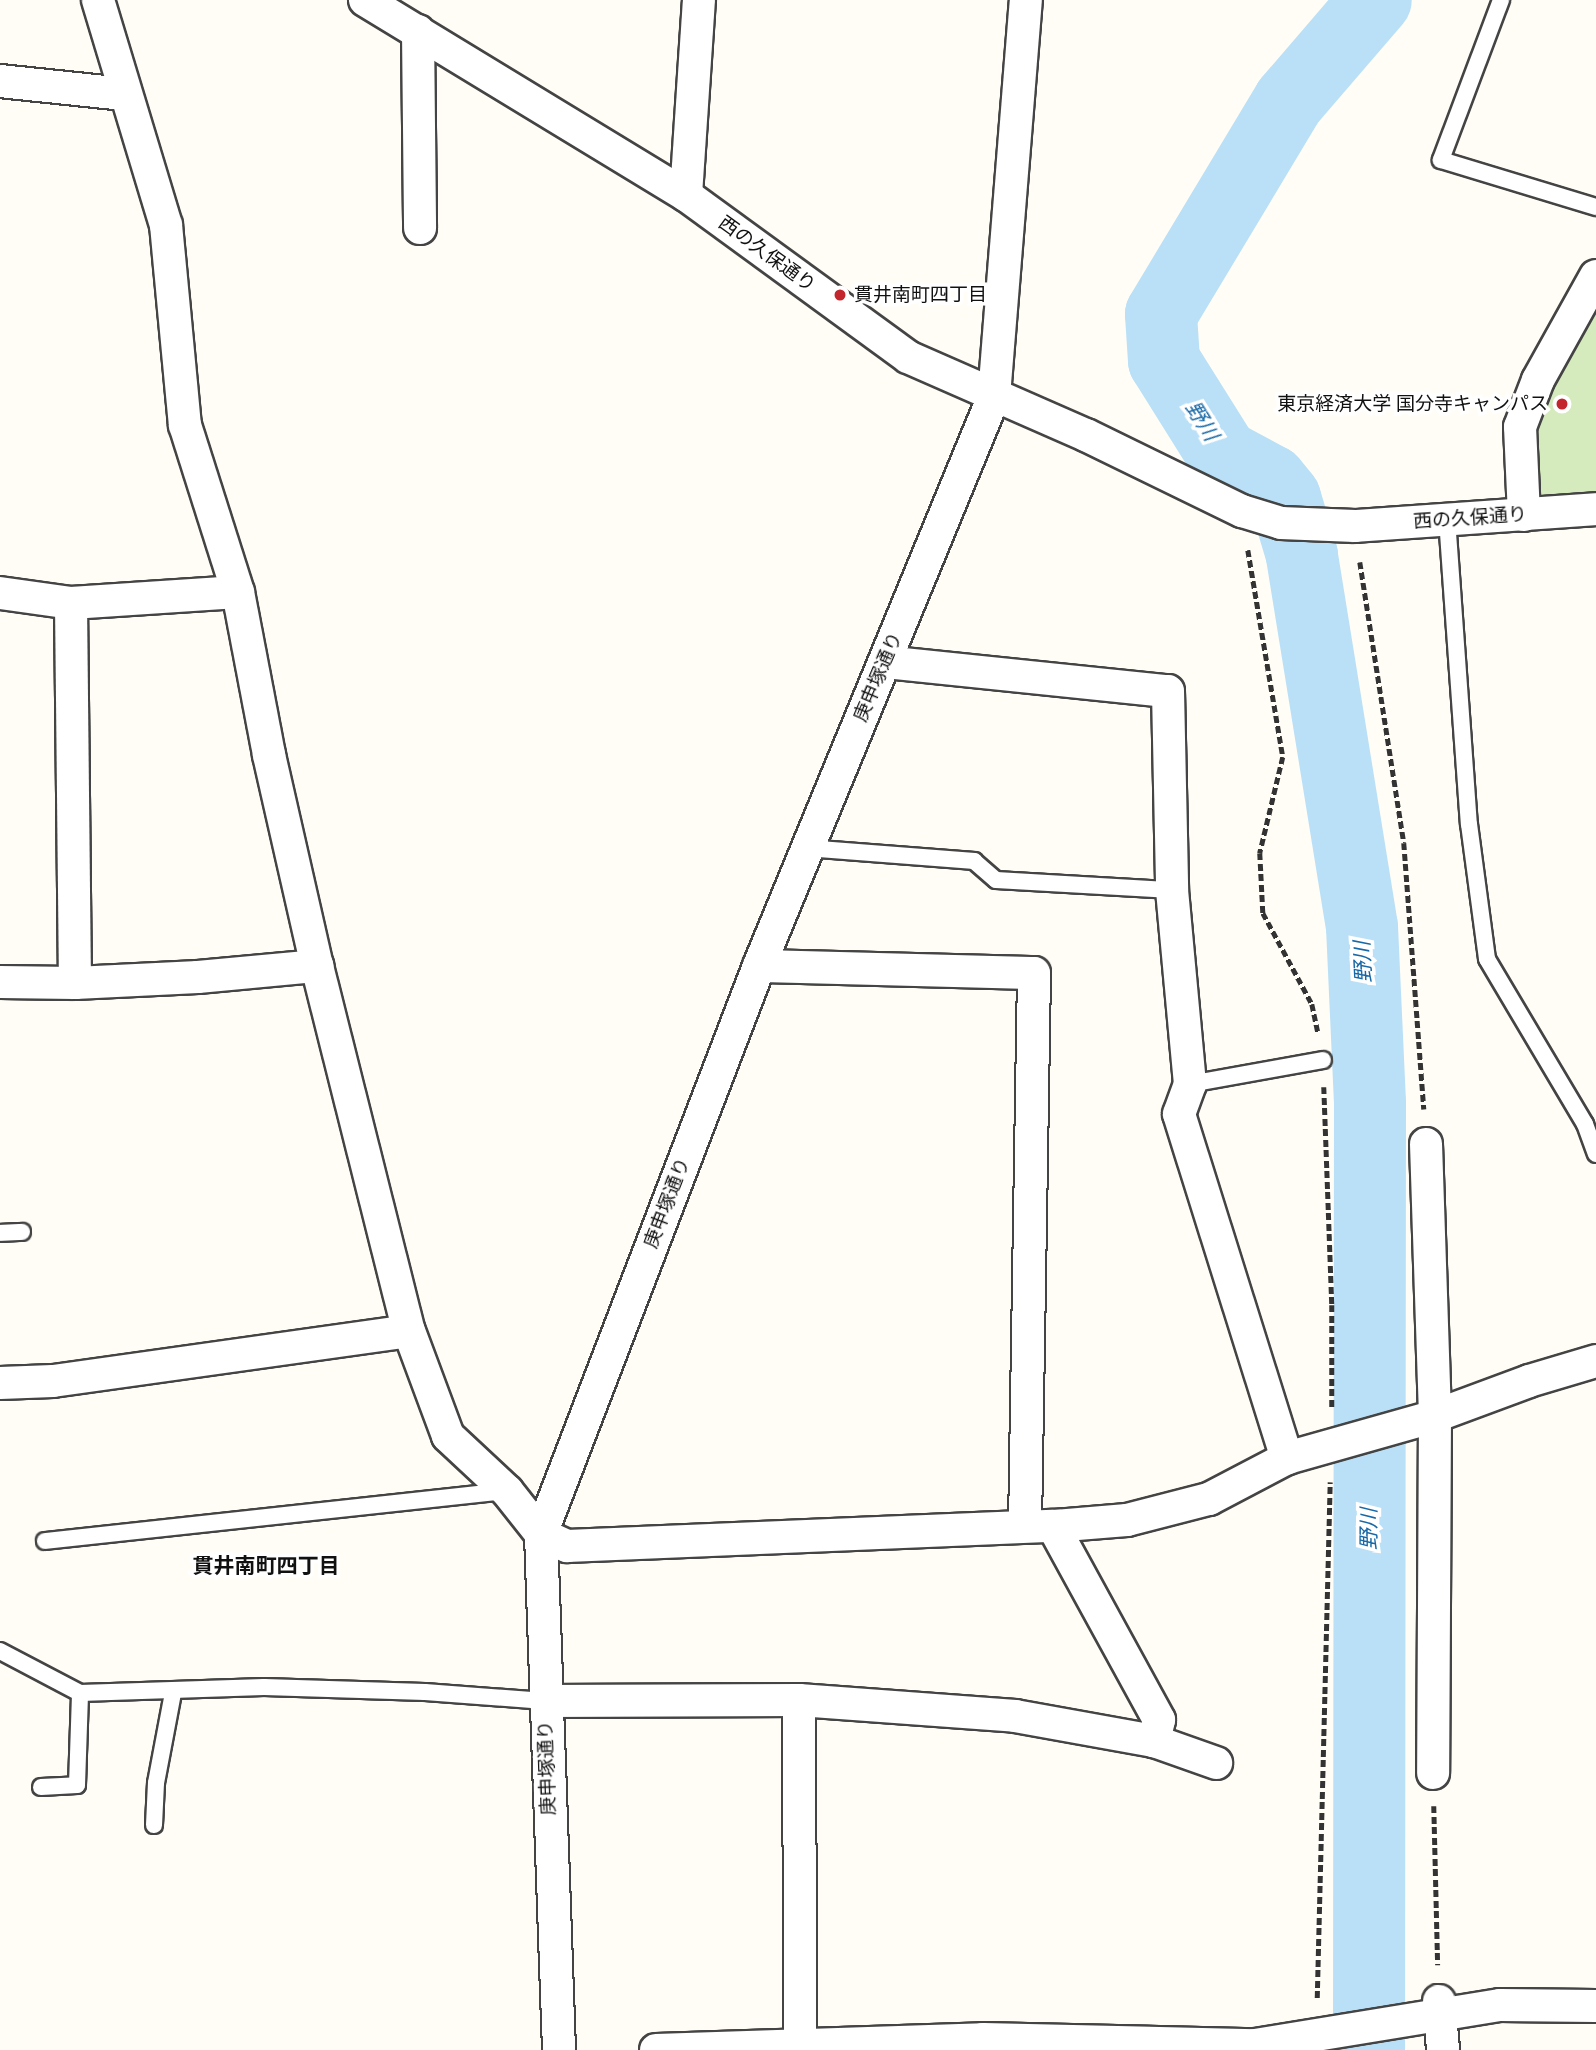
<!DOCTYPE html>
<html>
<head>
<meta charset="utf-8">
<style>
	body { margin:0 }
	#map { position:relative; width:1596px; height:2050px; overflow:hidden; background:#fffdf5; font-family:"Roboto Serif","Noto Sans JP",serif }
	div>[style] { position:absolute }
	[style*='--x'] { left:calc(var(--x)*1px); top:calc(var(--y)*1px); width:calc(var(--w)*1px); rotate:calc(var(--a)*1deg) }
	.green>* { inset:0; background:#d5ebbd }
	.river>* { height:72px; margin:-36px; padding:0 36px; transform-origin:36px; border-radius:36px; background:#b9e0f7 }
	.path>* { height:4.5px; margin-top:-2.25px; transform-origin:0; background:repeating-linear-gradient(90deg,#333 0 7px,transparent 0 10.5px) }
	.roads { filter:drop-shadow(2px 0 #444) drop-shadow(-2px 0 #444) drop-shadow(0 2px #444) drop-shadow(0 -2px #444) }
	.lane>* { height:16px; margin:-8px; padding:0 8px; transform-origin:8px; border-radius:8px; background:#fff }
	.street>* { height:32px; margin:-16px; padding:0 16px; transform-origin:16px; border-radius:16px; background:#fff }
	.dots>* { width:19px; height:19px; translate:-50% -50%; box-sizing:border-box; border:4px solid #fff; border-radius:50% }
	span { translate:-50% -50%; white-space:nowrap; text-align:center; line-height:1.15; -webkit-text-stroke:7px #fff; paint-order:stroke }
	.street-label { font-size:19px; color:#111 }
	.poi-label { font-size:19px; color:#111 }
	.left { translate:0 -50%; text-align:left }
	.right { translate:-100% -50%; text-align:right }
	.water-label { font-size:21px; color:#1768a6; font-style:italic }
	.neighbourhood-label { font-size:21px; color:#111; font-weight:700 }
</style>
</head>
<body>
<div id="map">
	<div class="green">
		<i style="clip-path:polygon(1596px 294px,1596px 501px,1530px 503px,1523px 426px)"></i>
	</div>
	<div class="river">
		<i style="--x:1369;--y:2050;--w:947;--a:-89.94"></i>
		<i style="--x:1370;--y:1103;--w:176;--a:-92.6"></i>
		<i style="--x:1362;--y:927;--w:377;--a:-99.2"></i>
		<i style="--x:1302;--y:555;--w:59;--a:-106.6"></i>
		<i style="--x:1285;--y:498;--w:22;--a:-129"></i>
		<i style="--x:1271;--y:481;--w:55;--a:-151.6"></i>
		<i style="--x:1223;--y:455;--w:111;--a:-122.1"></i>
		<i style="--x:1164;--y:361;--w:47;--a:-93.7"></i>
		<i style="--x:1161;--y:314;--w:249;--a:-59"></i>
		<i style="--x:1289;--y:101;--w:133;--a:-49.3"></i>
	</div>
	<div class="path">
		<i style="--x:1248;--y:550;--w:210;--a:80.4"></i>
		<i style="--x:1283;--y:757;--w:99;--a:103.5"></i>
		<i style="--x:1260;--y:853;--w:60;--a:87.1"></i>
		<i style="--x:1263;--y:913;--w:103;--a:61.7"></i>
		<i style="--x:1312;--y:1004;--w:30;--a:78"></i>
		<i style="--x:1360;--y:562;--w:284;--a:81.1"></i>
		<i style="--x:1404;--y:843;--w:267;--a:85.7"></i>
		<i style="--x:1324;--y:1087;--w:218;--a:87.9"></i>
		<i style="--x:1332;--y:1305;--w:102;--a:90"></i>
		<i style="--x:1434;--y:1806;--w:159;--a:88.6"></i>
		<i style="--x:1317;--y:1998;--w:516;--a:-88.56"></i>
	</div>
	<div class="roads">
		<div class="lane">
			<i style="--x:1501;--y:0;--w:171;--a:110.6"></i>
			<i style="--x:1441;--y:160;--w:162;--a:16.9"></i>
			<i style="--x:1447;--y:519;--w:306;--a:85.9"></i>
			<i style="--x:1469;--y:824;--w:136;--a:82.4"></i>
			<i style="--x:1487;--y:959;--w:192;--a:59.3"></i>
			<i style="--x:1585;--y:1124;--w:32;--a:70"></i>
			<i style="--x:806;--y:848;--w:169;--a:4.4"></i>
			<i style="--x:974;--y:861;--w:29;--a:41"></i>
			<i style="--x:996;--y:880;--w:176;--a:3.3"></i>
			<i style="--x:1190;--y:1084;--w:135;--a:-10.2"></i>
			<i style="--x:0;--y:1233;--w:22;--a:-3"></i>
			<i style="--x:45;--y:1541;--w:462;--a:-6.2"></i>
			<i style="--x:0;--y:1651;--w:90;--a:27.7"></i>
			<i style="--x:80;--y:1693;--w:184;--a:-1.9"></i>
			<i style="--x:264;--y:1687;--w:161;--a:1.8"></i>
			<i style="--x:425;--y:1692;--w:120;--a:4.3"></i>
			<i style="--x:41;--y:1787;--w:36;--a:-3"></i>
			<i style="--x:77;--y:1785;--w:92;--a:-88.1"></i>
			<i style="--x:154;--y:1825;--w:42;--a:-87.3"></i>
			<i style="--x:156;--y:1783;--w:92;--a:-79.3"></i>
		</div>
		<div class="street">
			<i style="--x:98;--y:0;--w:235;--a:73.2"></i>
			<i style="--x:166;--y:225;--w:201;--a:84.6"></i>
			<i style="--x:185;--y:425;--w:175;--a:72.4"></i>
			<i style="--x:238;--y:592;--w:166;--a:79.2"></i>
			<i style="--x:269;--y:755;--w:216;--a:77.2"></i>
			<i style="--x:317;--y:966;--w:376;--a:75.9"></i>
			<i style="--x:409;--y:1331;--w:112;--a:69.6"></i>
			<i style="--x:448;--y:1436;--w:81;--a:43"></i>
			<i style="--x:507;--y:1491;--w:55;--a:51.7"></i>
			<i style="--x:541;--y:1534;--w:29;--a:25"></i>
			<i style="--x:567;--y:1546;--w:486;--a:-2.4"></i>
			<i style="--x:1053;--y:1526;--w:74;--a:-4.6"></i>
			<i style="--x:1127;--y:1520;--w:85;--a:-14.4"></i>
			<i style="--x:1209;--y:1499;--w:88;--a:-27.7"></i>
			<i style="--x:1287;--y:1458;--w:154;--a:-15.8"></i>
			<i style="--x:1435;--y:1416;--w:100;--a:-20.4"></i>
			<i style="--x:1529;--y:1381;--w:70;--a:-16.6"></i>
			<i style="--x:365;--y:0;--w:376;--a:31.3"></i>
			<i style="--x:686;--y:195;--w:275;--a:36.1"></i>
			<i style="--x:908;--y:357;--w:194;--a:23.7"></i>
			<i style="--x:1086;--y:435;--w:174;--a:26"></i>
			<i style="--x:1242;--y:511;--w:41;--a:17.1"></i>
			<i style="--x:1281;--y:523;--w:74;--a:2.3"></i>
			<i style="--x:1355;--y:526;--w:242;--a:-4"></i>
			<i style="--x:418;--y:31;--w:197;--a:89.4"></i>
			<i style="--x:0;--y:81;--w:125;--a:6"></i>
			<i style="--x:686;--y:195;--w:195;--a:-86.2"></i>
			<i style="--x:1524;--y:515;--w:88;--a:-92.6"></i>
			<i style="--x:1520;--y:427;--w:50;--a:-69"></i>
			<i style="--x:1538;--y:380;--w:119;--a:-60.9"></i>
			<i style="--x:0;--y:593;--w:72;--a:8"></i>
			<i style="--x:71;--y:603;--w:167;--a:-3.8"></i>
			<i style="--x:71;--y:603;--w:380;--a:89.4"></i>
			<i style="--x:885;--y:662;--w:284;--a:5.9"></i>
			<i style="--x:1168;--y:691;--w:199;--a:88.8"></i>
			<i style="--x:1172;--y:890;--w:195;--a:84.7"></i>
			<i style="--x:1190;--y:1084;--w:32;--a:110"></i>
			<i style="--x:1179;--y:1114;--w:361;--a:72.6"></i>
			<i style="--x:759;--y:966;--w:275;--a:1.5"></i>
			<i style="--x:1034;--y:973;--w:552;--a:90.93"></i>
			<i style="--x:0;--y:982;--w:75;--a:0.8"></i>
			<i style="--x:75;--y:983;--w:123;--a:-2.8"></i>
			<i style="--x:198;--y:977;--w:120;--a:-5.3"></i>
			<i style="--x:1426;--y:1144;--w:272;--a:88.1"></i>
			<i style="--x:1435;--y:1416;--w:357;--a:90.3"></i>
			<i style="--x:0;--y:1383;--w:53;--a:-2.2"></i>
			<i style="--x:53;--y:1381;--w:359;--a:-8"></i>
			<i style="--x:1053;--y:1526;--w:221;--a:61.3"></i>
			<i style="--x:1159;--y:1720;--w:22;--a:103"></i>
			<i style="--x:799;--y:1700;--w:343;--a:89.8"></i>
			<i style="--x:545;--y:1701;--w:254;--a:-0.2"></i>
			<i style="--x:799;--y:1700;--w:217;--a:4.2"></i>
			<i style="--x:1015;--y:1716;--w:141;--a:10.2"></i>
			<i style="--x:1154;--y:1741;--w:66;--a:19.5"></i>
			<i style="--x:1439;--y:2001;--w:49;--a:85.3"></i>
			<i style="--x:559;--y:2050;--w:516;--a:-92"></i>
			<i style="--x:541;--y:1534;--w:608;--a:-69"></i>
			<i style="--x:759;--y:966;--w:617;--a:-67.59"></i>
			<i style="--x:994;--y:396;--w:397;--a:-85.4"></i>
			<i style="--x:656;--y:2050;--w:327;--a:-1.9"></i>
			<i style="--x:983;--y:2039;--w:272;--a:1.3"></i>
			<i style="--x:1255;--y:2045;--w:248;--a:-9.3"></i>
			<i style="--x:1500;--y:2005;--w:96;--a:0.6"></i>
		</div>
	</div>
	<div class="dots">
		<i style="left:840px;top:295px;background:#c4262e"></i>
		<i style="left:1562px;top:404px;background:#c4262e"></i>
	</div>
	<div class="street-label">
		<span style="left:767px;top:254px;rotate:36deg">西の久保通り</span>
		<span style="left:1470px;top:518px;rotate:-4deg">西の久保通り</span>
		<span style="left:878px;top:677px;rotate:-67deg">庚申塚通り</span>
		<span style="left:667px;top:1203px;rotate:-69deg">庚申塚通り</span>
		<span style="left:547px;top:1768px;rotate:-92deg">庚申塚通り</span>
	</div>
	<div class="poi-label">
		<span class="left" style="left:854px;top:295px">貫井南町四丁目</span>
		<span class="right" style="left:1548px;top:404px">東京経済大学 国分寺キャンパス</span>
	</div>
	<div class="water-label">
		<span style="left:1202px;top:421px;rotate:58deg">野川</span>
		<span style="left:1363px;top:962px;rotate:-93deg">野川</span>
		<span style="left:1369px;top:1529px;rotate:-90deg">野川</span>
	</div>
	<div class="neighbourhood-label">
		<span style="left:266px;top:1566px">貫井南町四丁目</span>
	</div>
</div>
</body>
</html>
